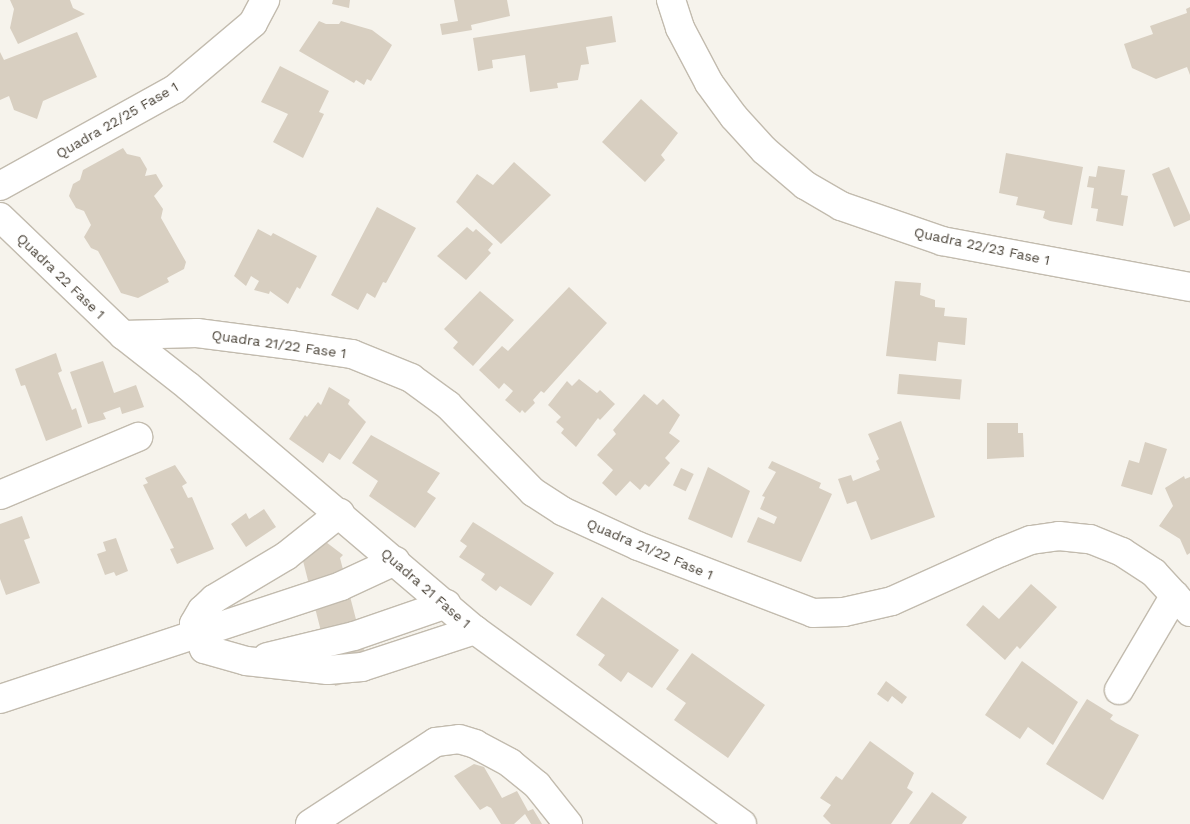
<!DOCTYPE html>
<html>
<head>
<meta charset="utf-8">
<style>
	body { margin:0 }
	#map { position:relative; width:1190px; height:824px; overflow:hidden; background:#f6f3ec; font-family:"Work Sans",sans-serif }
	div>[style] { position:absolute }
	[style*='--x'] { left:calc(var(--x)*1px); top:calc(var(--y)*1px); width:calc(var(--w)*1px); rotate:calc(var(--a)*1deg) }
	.building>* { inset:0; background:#d8cfc1; transform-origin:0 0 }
	.roads { filter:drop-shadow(1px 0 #c2bbae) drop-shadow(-1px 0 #c2bbae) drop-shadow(0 1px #c2bbae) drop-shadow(0 -1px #c2bbae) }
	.minor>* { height:28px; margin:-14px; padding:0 14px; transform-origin:14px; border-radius:14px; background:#fff }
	span { translate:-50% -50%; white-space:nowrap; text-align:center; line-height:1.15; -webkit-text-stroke:5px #fff; paint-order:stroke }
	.street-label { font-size:14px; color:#4b4439 }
</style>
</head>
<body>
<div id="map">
	<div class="building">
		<i style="clip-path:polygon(10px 0,70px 0,73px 8px,85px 14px,18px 44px,10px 28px,14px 9px)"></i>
		<i style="clip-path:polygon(333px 0,350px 0,349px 8px,332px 4px)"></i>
		<i style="clip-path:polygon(454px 0,507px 0,510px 16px,471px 25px,472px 30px,442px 35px,440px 24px,458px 21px)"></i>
		<i style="clip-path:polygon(1190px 7px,1190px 75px,1187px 67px,1156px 79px,1132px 68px,1124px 44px,1153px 34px,1150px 26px,1187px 13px,1186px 9px)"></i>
		<i style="clip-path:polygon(612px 16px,616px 42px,586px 47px,589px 64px,581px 65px,578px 80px,557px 83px,558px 88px,530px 92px,525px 55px,492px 60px,493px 68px,478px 71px,473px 38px)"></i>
		<i style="clip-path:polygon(319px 21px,326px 24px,339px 24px,341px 21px,372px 30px,392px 45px,371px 81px,367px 79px,364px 85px,356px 80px,354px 83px,299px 51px)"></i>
		<i style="clip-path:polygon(77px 32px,97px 77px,43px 101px,37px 119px,14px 110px,9px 96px,0 100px,0 52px,4px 60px)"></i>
		<i style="clip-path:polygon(280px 66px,329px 91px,319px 112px,324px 114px,303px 158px,273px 142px,288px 114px,261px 102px)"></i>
		<i style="clip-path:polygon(641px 99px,678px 133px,661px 155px,665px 160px,645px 182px,602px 142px)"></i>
		<i style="clip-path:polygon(123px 148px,127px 154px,140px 157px,147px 169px,145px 176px,156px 174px,163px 186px,154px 196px,163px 209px,161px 218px,186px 262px,184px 269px,167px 278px,169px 282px,138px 298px,121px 293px,98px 251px,91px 248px,84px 237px,91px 225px,84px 211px,76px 208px,69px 196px,73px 184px,80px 180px,83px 170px)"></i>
		<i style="clip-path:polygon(1006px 153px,1083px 167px,1072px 225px,1050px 221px,1043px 218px,1045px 211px,1016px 205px,1018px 197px,999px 193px)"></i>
		<i style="clip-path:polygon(514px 162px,551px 195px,501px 244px,456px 202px,477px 174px,493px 185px)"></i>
		<i style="clip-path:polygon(1098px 166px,1125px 170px,1121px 195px,1128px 196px,1123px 226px,1096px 221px,1098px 209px,1091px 208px,1094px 188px,1087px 187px,1089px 176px,1096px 177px)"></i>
		<i style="clip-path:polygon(1169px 167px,1190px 215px,1190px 220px,1174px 227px,1152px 174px)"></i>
		<i style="clip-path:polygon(377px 207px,416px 228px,386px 283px,383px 282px,375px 298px,367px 293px,358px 310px,331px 295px)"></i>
		<i style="clip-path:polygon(467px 227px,473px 232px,476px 229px,493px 244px,488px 250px,491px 253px,466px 280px,437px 256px)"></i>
		<i style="clip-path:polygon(258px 229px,271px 236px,273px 233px,317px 256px,300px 289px,297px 287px,288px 304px,270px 291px,269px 294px,254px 290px,259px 281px,251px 276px,246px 286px,234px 276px)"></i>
		<i style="clip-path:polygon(895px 281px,921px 283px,920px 295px,935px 300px,935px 307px,945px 308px,944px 316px,967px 318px,965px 345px,938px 342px,936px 361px,886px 356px)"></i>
		<i style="clip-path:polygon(569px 287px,607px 323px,544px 393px,541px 391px,533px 400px,535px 403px,525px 413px,522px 410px,520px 413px,505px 400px,513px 391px,504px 383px,499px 389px,479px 370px,502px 346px,508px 351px)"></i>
		<i style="clip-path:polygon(480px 291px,514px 320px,473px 366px,453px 348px,458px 342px,444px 329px)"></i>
		<i style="clip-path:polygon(56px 353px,62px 371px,58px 373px,72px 410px,76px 408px,82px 427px,46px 441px,25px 385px,21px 386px,15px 369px)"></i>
		<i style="clip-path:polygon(103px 361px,114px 393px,136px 385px,144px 407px,122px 414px,120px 407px,103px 413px,106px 419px,88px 424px,70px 372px)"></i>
		<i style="left:899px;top:374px;width:63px;height:20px;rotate:5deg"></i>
		<i style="clip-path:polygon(579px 379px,597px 393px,600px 390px,615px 404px,600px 420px,598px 418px,576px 447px,561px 433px,564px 429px,556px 422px,561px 417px,548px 405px,567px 381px,572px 386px)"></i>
		<i style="clip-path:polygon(329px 387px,350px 400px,348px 404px,366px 422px,340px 460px,329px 453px,323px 463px,289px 439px,305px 415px,307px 417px,318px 402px,321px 405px)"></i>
		<i style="clip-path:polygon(644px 394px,657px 405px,663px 399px,680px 415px,669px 433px,680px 441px,665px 458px,670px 463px,649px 487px,645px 484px,640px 490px,630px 481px,616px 496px,602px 483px,613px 470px,597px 455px,616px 434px,613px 430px)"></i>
		<i style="clip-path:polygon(901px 421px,935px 517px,871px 540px,856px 501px,847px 504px,838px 479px,851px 475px,853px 481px,880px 470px,876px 461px,879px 459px,868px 434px)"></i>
		<i style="clip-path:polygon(987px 423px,1018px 423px,1018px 433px,1023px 433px,1024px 457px,987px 459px)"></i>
		<i style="clip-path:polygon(371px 435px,440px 473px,427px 492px,436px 498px,415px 528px,369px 496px,378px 481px,352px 463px)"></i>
		<i style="clip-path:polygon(1145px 442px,1167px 449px,1152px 495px,1121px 486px,1129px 460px,1139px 463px)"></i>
		<i style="clip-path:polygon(772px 461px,821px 483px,819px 488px,832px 494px,801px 562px,747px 542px,758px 517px,774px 524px,777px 517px,760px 509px,765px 497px,762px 496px,776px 472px,768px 468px)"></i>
		<i style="clip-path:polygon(175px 465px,187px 483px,182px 486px,188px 498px,192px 497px,214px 549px,177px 564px,170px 549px,174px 548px,143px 485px,148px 483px,145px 478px)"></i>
		<i style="clip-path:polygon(708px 467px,750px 491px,732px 538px,688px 519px)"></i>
		<i style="left:681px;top:468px;width:14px;height:19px;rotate:25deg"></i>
		<i style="clip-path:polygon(1184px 476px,1185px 479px,1190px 477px,1190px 553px,1187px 555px,1180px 539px,1159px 526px,1173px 506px,1165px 488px)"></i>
		<i style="clip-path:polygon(264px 509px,276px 527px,246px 547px,231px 524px,246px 513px,249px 519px)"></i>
		<i style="clip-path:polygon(22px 516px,30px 538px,24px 540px,40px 583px,6px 595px,0 579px,0 524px)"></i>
		<i style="clip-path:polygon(473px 522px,554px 573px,531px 606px,500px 586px,496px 591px,481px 580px,485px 574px,459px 557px,467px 546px,460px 541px)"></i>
		<i style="clip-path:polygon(116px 538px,128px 571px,116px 576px,114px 572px,105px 575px,97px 554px,106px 551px,103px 542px)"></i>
		<i style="clip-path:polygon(326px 542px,343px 555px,340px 558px,371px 677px,335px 686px,302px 557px)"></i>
		<i style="clip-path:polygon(1031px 584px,1057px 607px,1020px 649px,1017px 646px,1005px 660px,966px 625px,983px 605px,999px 619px)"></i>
		<i style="clip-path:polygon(602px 597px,679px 650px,652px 688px,628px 672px,621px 682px,598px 665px,605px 655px,576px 635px)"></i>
		<i style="clip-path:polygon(692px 653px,765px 705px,728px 758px,674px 720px,686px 703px,666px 689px)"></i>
		<i style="clip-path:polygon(1022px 661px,1078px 702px,1053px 745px,1028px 727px,1020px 739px,985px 715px)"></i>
		<i style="clip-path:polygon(886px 681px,907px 697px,902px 704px,892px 696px,888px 702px,877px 694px)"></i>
		<i style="clip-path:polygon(1087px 699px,1113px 715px,1110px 719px,1116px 723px,1139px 735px,1103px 800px,1046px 764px)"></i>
		<i style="clip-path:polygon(870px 741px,914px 773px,907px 788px,913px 792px,891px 824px,831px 824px,823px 816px,831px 805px,820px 798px,836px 776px,842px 780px)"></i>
		<i style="clip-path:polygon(474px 764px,484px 767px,502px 798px,517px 791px,528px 811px,533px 809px,542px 824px,531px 824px,525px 814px,514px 824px,501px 824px,491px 808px,487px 806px,480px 810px,454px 776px)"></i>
		<i style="clip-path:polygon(932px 792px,967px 817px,962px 824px,909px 824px)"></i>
	</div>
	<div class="roads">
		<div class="minor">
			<i style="--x:671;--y:0;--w:29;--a:72"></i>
			<i style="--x:680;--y:28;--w:62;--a:62.2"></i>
			<i style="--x:709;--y:83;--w:42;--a:53.7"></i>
			<i style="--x:734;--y:117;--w:45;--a:47.7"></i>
			<i style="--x:764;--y:150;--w:54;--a:40.5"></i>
			<i style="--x:805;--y:185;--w:42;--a:30.3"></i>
			<i style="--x:841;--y:206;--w:107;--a:19.1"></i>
			<i style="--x:942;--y:241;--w:252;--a:10.5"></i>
			<i style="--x:0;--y:186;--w:200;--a:-29"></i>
			<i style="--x:175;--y:89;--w:102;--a:-40.2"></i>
			<i style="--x:253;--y:23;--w:26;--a:-62"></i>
			<i style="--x:0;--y:217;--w:170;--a:43.8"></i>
			<i style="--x:123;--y:335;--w:83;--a:38.1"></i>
			<i style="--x:188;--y:386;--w:377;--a:40.4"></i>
			<i style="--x:475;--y:630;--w:330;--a:36"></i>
			<i style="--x:123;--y:335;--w:74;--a:-1.5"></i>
			<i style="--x:197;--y:333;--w:95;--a:7.3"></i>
			<i style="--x:291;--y:345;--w:62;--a:8.4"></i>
			<i style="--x:352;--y:354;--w:64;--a:22.1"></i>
			<i style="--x:411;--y:378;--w:46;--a:36.1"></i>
			<i style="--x:448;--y:405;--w:122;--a:45.7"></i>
			<i style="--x:533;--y:492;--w:35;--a:33"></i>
			<i style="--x:562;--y:511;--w:84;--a:24.7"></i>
			<i style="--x:638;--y:546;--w:187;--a:20.9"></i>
			<i style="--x:813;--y:613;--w:31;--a:-2"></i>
			<i style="--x:844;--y:612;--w:49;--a:-12.9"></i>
			<i style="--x:892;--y:601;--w:120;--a:-24.2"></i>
			<i style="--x:1001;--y:552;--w:32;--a:-22"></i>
			<i style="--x:1031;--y:540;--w:28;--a:-8"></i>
			<i style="--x:1059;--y:536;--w:31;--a:6"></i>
			<i style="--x:1090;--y:539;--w:35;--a:22"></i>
			<i style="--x:1122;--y:552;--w:38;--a:33"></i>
			<i style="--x:1154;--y:573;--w:53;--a:47.3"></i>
			<i style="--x:0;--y:495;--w:150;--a:-22.8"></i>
			<i style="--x:340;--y:513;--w:69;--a:141.5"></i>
			<i style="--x:286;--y:556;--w:84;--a:149.2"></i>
			<i style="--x:214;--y:599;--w:16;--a:137"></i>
			<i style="--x:202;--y:610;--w:16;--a:120"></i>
			<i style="--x:194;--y:624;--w:27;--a:68"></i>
			<i style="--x:204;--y:649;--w:44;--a:15.9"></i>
			<i style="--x:246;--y:661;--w:82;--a:6.3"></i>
			<i style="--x:328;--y:670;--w:34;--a:-5"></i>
			<i style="--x:362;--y:667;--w:119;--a:-18.1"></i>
			<i style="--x:267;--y:657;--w:89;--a:-13.6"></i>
			<i style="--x:354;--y:636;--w:98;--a:-19"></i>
			<i style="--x:1119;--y:690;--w:110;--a:-59.5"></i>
			<i style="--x:0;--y:699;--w:359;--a:-18.3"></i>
			<i style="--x:341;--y:586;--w:60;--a:-24.8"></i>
			<i style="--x:310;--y:824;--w:150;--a:-33.1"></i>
			<i style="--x:436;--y:742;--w:23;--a:-7"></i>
			<i style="--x:459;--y:739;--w:17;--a:17"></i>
			<i style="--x:475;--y:744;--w:40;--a:28"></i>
			<i style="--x:510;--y:763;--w:35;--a:39"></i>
			<i style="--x:537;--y:785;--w:50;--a:51.5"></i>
		</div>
	</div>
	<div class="street-label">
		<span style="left:117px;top:120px;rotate:-30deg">Quadra 22/25 Fase 1</span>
		<span style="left:982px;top:246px;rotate:12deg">Quadra 22/23 Fase 1</span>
		<span style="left:61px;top:276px;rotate:44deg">Quadra 22 Fase 1</span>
		<span style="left:279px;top:344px;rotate:8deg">Quadra 21/22 Fase 1</span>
		<span style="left:650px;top:549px;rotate:23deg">Quadra 21/22 Fase 1</span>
		<span style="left:426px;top:588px;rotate:41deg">Quadra 21 Fase 1</span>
	</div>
</div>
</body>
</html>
